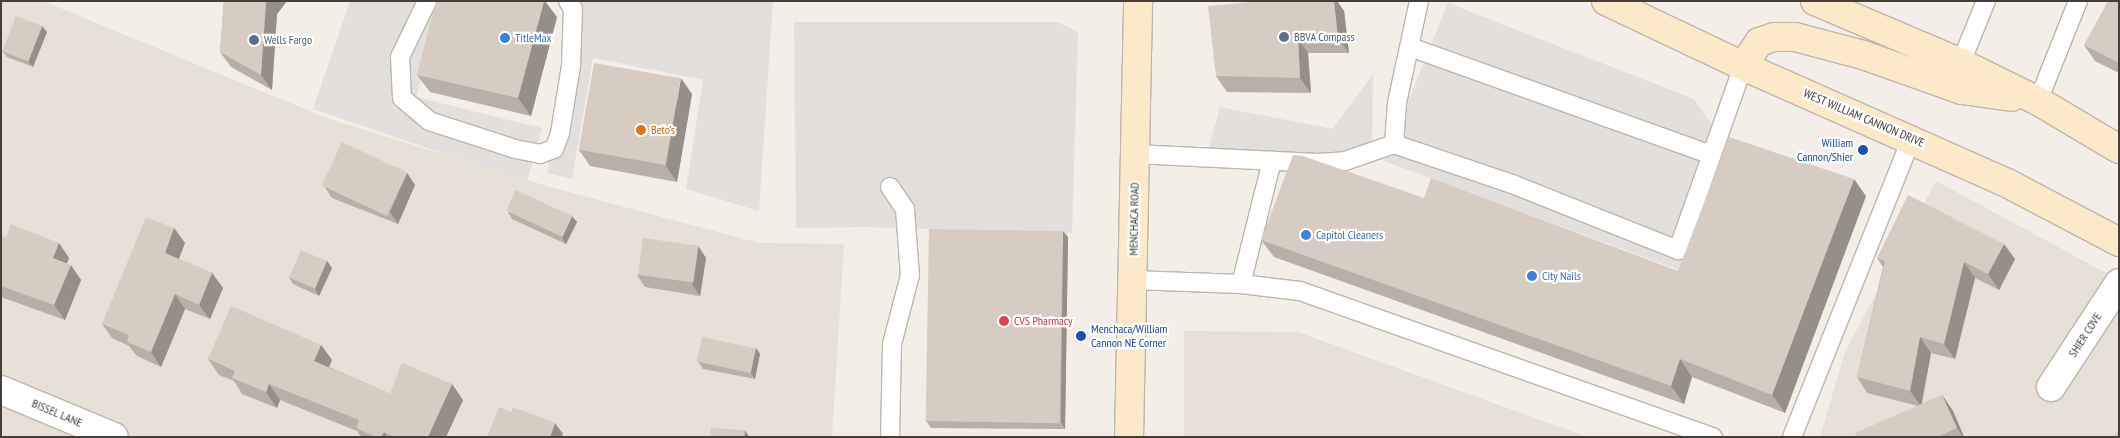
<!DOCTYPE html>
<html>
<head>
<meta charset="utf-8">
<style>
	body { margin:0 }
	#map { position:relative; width:2120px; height:438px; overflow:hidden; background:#f3eee8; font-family:"PT Sans Narrow",sans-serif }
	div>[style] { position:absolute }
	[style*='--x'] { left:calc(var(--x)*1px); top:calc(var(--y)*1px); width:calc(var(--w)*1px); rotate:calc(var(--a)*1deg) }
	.residential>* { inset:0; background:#e7e0d7 }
	.parking>* { inset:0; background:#e2dfdd }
	.roads { filter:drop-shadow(1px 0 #beb5ab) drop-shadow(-1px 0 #beb5ab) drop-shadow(0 1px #beb5ab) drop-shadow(0 -1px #beb5ab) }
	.service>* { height:18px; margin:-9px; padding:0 9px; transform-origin:9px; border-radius:9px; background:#fff }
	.minor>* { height:28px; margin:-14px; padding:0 14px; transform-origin:14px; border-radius:14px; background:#fff }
	.secondary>* { height:28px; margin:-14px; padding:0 14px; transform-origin:14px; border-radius:14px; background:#fbe9ca }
	.wall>* { inset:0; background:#b9afa6 }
	.shaded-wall>* { inset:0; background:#968f87 }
	.building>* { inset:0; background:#d7ccc1; transform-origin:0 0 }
	.dots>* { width:14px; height:14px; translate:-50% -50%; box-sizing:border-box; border:2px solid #fff; border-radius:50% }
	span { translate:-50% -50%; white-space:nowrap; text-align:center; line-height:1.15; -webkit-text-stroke:4.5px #fff; paint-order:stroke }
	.service-label { font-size:12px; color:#4e5e75 }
	.left { translate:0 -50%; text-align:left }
	.shop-label { font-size:12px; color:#366cbe }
	.street-label { font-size:12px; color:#463e37 }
	.food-label { font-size:12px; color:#c56008 }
	.transit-label { font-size:12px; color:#164399 }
	.right { translate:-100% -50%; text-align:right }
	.health-label { font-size:12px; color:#be3a42 }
	.frame { position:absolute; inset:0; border:2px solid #463e37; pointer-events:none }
</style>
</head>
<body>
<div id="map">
	<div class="residential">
		<i style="clip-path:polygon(1px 1px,43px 1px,329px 119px,550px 187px,759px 243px,844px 244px,832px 437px,1px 437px)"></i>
		<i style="clip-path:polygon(1936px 181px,2119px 280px,2119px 437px,1820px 437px,1845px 352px)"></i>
		<i style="clip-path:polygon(1184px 331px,1298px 332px,1587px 437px,1184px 437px)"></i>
	</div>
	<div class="parking">
		<i style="clip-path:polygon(350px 1px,445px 1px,416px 97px,542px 128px,527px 182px,313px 109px)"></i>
		<i style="clip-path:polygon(580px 1px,773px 1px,759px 211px,686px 189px,703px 80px,593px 58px,572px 179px,547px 173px)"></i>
		<i style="clip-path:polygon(1448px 3px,1694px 99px,1726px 145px,1682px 271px,1384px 161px)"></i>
		<i style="clip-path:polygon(794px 22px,1058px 22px,1078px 32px,1072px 233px,864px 227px,796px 228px)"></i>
		<i style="clip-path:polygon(1373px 74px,1372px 160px,1208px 151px,1220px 107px,1332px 129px)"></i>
	</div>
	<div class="roads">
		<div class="service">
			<i style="--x:427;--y:1;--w:62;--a:115.7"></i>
			<i style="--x:400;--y:57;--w:41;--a:87.2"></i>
			<i style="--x:402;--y:98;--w:35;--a:40"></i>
			<i style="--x:429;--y:121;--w:90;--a:18"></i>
			<i style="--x:515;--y:149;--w:25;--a:11"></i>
			<i style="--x:540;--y:154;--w:15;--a:-20"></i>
			<i style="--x:554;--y:149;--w:17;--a:-69"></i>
			<i style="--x:560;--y:133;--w:68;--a:-80.7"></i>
			<i style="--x:571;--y:66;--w:57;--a:-88"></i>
			<i style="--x:573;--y:9;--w:9;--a:-122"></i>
			<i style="--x:1419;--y:1;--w:104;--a:102.2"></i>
			<i style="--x:1397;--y:103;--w:41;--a:94.2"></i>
			<i style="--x:1394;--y:144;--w:125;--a:18.7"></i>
			<i style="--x:1512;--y:184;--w:179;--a:21.7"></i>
			<i style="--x:1678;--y:250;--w:195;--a:-70.5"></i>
			<i style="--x:1410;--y:47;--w:320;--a:19.7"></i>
			<i style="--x:1957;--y:72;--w:77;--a:-67.8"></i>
			<i style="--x:2038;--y:101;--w:108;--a:-68.2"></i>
			<i style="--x:1135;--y:154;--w:183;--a:2.8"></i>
			<i style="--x:1318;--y:163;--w:27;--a:-4"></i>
			<i style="--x:1345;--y:161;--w:52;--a:-19.1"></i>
			<i style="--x:890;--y:187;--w:27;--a:56"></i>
			<i style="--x:905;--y:209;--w:66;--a:85.7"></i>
			<i style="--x:910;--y:275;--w:71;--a:104.6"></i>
			<i style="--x:892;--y:344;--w:93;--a:91.2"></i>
			<i style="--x:1133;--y:280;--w:108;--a:2.1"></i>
			<i style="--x:1241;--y:284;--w:59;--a:6.8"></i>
			<i style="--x:1300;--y:291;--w:438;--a:19.5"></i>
			<i style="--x:1241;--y:284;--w:127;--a:-75.9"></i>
			<i style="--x:1792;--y:437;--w:321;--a:-68.2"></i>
		</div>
		<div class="minor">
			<i style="--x:2051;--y:387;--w:124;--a:-56.8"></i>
			<i style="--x:1;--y:390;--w:122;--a:22.6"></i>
		</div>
		<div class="secondary">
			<i style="--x:1606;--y:1;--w:152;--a:25.4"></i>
			<i style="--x:1743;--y:66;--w:289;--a:23.9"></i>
			<i style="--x:2007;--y:183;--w:127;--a:27.8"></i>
			<i style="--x:1815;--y:1;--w:159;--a:23"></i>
			<i style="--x:1961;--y:63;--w:86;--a:26.3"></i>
			<i style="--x:2038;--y:101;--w:94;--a:30.7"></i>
			<i style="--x:1743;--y:66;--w:29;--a:-56"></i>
			<i style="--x:1759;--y:42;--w:16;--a:-18"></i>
			<i style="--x:1774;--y:37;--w:21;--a:0"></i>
			<i style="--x:1795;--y:37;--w:70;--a:14.8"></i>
			<i style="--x:1863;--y:55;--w:105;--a:19.5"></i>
			<i style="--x:1962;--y:90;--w:50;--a:8"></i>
			<i style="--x:1129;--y:437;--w:436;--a:-88.8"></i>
		</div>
	</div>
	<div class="wall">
		<i style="clip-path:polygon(224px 1px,287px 1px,277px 14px,272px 90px,231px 67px,220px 52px)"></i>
		<i style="clip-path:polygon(1264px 1px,1337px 1px,1344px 11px,1349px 53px,1308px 53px,1311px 93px,1227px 92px,1216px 76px)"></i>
		<i style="clip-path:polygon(2119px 1px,2119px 73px,2095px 61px,2084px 45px)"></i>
		<i style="clip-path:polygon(557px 17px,531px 116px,430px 92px,417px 75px)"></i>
		<i style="clip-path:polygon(42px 26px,47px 32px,33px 67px,7px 57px,2px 51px)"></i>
		<i style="clip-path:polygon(692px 94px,677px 182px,590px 166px,579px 150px)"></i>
		<i style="clip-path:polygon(407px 173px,415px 185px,398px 224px,332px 198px,324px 186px)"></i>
		<i style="clip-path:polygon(1866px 196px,1785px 413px,1692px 377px,1684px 404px,1274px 257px,1261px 240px,1424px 198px,1678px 271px)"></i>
		<i style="clip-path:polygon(508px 212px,572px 216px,577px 222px,566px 244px,512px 219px)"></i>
		<i style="clip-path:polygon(174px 228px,185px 243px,179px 259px,212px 273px,223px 288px,210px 319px,185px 309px,161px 367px,137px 356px,129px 346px,112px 338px,102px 324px)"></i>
		<i style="clip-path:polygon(1px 236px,6px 238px,59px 243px,69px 258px,67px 264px,81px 280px,65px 320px,1px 297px)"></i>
		<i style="clip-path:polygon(1068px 237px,1065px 429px,931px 428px,926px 421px)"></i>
		<i style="clip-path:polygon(698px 246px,706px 258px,700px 296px,645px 287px,637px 275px)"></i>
		<i style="clip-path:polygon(1877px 258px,2015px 259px,1999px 290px,1975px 278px,1955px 359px,1931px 353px,1922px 404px,1942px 395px,1953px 411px,1964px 437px,1857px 437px,1918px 406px,1867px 393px,1857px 377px,1883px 267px)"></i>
		<i style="clip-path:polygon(327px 261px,332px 268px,319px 296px,293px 284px,289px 277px)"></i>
		<i style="clip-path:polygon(321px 345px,332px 360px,329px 367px,390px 394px,463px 400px,446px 437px,361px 437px,357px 431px,280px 400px,277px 408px,242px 394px,234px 381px,219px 375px,208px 359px)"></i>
		<i style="clip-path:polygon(756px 348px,760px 354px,755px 379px,703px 369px,698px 362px)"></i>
	</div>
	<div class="shaded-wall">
		<i style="clip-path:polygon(266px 1px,287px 1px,277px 14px,272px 90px,261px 75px)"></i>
		<i style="clip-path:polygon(544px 1px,545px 1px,557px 17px,531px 116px,518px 98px)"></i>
		<i style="clip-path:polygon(1334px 1px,1337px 1px,1344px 11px,1349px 53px,1338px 38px)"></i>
		<i style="clip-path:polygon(42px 26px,47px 32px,33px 67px,28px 61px)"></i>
		<i style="clip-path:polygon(1298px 38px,1308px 53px,1311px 93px,1300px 78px)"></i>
		<i style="clip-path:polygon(681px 78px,692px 94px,677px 182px,666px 166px)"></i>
		<i style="clip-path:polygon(407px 173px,415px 185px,398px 224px,390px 212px)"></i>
		<i style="clip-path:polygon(1854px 179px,1866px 196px,1785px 413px,1772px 395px)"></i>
		<i style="clip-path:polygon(572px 216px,577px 222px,566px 244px,562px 238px)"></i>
		<i style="clip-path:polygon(174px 228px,185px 243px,175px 268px,165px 253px)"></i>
		<i style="clip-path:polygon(1063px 231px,1068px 237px,1065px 429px,1061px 422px)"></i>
		<i style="clip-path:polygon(59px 243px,69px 258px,63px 273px,53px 258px)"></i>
		<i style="clip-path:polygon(2004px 244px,2015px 259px,1999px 290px,1988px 274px)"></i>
		<i style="clip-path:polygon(698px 246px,706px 258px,700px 296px,692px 284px)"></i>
		<i style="clip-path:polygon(327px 261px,332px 268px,319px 296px,315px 289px)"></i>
		<i style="clip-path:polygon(1964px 262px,1975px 278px,1955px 359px,1944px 344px)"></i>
		<i style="clip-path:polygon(71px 265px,81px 280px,65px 320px,54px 305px)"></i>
		<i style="clip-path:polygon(212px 273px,223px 288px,210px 319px,199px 305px)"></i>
		<i style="clip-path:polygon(175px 294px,185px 309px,161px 367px,151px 352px)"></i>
		<i style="clip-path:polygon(1920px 337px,1931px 353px,1921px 406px,1910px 391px)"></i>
		<i style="clip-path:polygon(321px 345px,332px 360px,325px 376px,314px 361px)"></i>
		<i style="clip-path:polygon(756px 348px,760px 354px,755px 379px,751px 373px)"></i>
		<i style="clip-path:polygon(1680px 359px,1692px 377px,1684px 404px,1671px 386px)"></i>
		<i style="clip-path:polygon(269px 384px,280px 400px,277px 408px,266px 392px)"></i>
		<i style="clip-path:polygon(452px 384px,463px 400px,446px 437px,428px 437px)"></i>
		<i style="clip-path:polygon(1942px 395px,1953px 411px,1964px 437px,1963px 437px,1957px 428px)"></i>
		<i style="clip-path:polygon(555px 423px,563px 434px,562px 437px,550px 437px)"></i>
		<i style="clip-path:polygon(745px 430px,749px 437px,744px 437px)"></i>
		<i style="clip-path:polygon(384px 432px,387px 437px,381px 437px)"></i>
	</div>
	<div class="building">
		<i style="clip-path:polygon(224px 1px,266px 1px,261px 75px,220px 52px)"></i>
		<i style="clip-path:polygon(436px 1px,544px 1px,518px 98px,417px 75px)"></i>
		<i style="clip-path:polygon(1264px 1px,1334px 1px,1338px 38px,1298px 38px,1300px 78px,1216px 76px,1208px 6px)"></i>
		<i style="clip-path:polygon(2108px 1px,2119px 1px,2119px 63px,2084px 45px)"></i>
		<i style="left:16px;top:16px;width:28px;height:38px;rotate:21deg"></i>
		<i style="left:594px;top:63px;width:88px;height:88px;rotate:10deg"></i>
		<i style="clip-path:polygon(1729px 137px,1854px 179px,1772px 395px,1680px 359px,1671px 386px,1261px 240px,1293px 155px,1303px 156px,1424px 198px,1431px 178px,1678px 271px)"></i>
		<i style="left:342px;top:142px;width:72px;height:48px;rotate:25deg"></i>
		<i style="left:516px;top:190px;width:62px;height:23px;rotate:25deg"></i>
		<i style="clip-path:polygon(1908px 195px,2004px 244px,1988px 274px,1964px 262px,1944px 344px,1920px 337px,1910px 391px,1857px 377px,1885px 261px,1877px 258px)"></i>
		<i style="clip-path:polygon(146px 217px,174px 228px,165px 253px,212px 273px,199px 305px,175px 294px,151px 352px,127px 342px,129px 335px,102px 324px)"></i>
		<i style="clip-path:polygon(11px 224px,59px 243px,53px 258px,71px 265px,54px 305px,1px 286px,1px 236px,6px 238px)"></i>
		<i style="left:929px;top:229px;width:134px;height:192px;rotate:1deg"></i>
		<i style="left:643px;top:238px;width:56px;height:37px;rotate:8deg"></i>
		<i style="left:301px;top:250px;width:28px;height:30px;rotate:23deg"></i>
		<i style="clip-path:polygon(231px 306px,321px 345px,314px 361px,390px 394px,402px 363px,452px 384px,428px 437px,395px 437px,384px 432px,381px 437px,376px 437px,356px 428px,359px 420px,269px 384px,266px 392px,232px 378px,235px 371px,208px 359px)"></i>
		<i style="left:702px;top:337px;width:55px;height:25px;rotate:12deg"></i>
		<i style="clip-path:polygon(1942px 395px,1957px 428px,1937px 437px,1857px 437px,1855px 433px)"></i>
		<i style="clip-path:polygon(499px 407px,511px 412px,513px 407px,555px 423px,550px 437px,487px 437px)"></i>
		<i style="clip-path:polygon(711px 428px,745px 430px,744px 437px,710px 437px)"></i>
		<i style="clip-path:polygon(2119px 429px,2119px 437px,2113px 437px)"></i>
	</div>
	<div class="dots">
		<i style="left:1284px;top:37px;background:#5c6f8a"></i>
		<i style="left:505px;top:38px;background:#3f7fe0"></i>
		<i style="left:254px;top:40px;background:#5c6f8a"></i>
		<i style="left:641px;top:130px;background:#e8710a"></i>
		<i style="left:1863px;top:150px;background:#1a4fb4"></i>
		<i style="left:1306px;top:235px;background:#3f7fe0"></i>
		<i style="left:1532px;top:276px;background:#3f7fe0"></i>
		<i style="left:1004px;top:321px;background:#e0444e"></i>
		<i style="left:1081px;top:336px;background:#1a4fb4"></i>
	</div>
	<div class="service-label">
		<span class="left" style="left:1294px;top:37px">BBVA Compass</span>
		<span class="left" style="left:264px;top:40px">Wells Fargo</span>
	</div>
	<div class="shop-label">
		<span class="left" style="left:515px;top:38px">TitleMax</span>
		<span class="left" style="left:1316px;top:235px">Capitol Cleaners</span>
		<span class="left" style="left:1542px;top:276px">City Nails</span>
	</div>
	<div class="street-label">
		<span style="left:1864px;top:118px;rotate:23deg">WEST WILLIAM CANNON DRIVE</span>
		<span style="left:1134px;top:219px;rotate:-89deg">MENCHACA ROAD</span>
		<span style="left:2085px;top:335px;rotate:-57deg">SHIER COVE</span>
		<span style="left:57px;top:413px;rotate:23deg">BISSEL LANE</span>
	</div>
	<div class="food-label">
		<span class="left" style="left:651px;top:130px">Beto’s</span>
	</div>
	<div class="transit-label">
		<span class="right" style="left:1853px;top:150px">William<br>Cannon/Shier</span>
		<span class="left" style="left:1091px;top:336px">Menchaca/William<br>Cannon NE Corner</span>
	</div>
	<div class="health-label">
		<span class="left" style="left:1014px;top:321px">CVS Pharmacy</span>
	</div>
	<div class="frame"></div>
</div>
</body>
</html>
